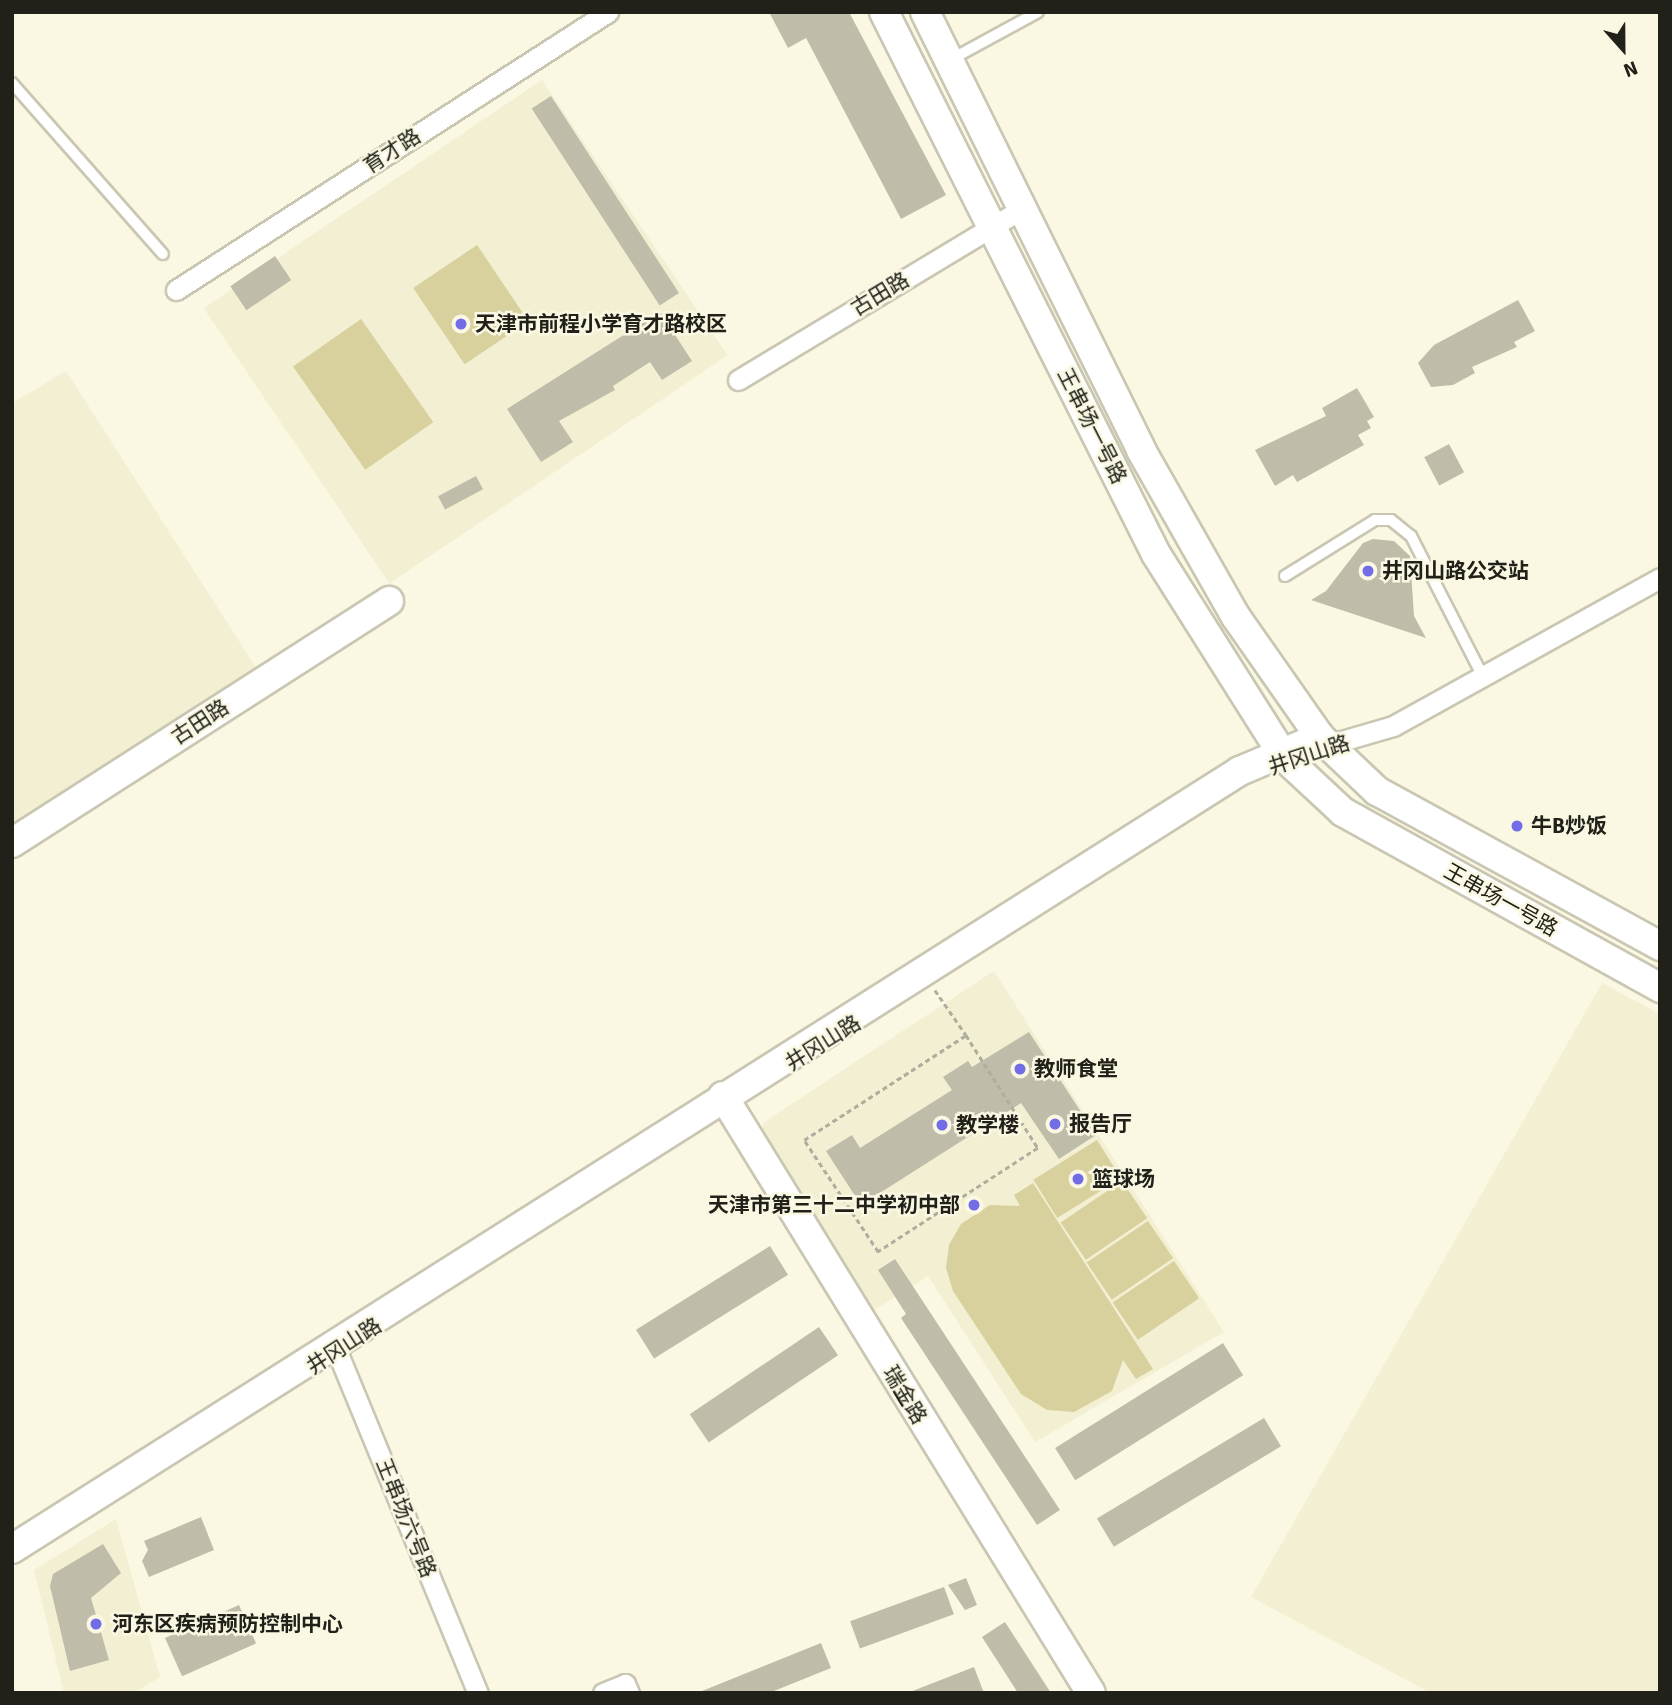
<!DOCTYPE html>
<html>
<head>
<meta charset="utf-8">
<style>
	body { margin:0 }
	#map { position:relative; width:1672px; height:1705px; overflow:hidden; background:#faf8e3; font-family:Signika,"Noto Sans SC",sans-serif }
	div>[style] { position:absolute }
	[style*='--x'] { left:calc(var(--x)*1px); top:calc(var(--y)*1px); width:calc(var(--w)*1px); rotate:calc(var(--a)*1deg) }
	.built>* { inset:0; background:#f2efd2; transform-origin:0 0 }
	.green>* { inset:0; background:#d8d19e; transform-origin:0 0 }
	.building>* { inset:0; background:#bfbda9; transform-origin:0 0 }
	.path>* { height:2.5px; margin-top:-1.25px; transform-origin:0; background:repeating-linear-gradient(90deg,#afad9d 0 5px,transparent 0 8.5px) }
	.roads { filter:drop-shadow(2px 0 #c9c6b2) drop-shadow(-2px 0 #c9c6b2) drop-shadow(0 2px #c9c6b2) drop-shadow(0 -2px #c9c6b2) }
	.lane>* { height:10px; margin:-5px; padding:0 5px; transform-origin:5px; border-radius:5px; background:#fff }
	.street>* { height:19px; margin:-9.5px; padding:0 9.5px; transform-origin:9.5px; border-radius:9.5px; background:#fff }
	.secondary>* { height:28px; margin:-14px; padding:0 14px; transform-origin:14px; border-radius:14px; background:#fff }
	.dots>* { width:19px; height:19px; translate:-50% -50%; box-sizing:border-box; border:4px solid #faf8e3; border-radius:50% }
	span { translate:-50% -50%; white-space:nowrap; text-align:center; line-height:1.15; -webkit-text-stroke:5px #faf8e3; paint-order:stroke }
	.street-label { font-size:21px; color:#212019 }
	.poi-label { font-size:21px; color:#212019; font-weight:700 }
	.left { translate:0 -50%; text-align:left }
	.right { translate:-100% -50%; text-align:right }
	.frame { position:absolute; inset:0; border:14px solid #212019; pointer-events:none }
	.north { position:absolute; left:1588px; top:14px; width:70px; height:70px; -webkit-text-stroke:5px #faf8e3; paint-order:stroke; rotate:159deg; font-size:19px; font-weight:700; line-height:28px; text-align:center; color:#212019 }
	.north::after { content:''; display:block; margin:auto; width:24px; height:32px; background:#212019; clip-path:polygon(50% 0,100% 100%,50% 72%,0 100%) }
</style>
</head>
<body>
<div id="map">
	<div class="built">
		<i style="left:542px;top:80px;width:332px;height:408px;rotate:56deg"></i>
		<i style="clip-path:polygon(66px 371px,257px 669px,12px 830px,12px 403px)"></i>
		<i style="clip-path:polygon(994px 971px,1224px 1332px,1035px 1442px,928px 1276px,874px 1310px,760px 1135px,764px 1122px)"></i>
		<i style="clip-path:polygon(1602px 983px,1660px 1014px,1660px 1693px,1431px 1693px,1251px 1597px)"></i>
		<i style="clip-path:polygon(116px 1519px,160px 1677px,133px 1693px,64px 1693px,34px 1570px)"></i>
	</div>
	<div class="green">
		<i style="left:477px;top:245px;width:92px;height:77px;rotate:56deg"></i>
		<i style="left:361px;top:319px;width:126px;height:83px;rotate:55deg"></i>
		<i style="left:1097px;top:1140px;width:45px;height:75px;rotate:58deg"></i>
		<i style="left:1122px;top:1181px;width:45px;height:74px;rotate:56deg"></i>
		<i style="clip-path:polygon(1033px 1183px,1153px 1369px,1136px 1379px,1123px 1360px,1112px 1391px,1074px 1412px,1047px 1410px,1021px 1394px,953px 1291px,946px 1268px,949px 1245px,961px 1224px,990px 1205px,1020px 1206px,1014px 1195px)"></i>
		<i style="left:1148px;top:1221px;width:45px;height:74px;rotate:56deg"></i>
		<i style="left:1174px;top:1261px;width:45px;height:74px;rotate:56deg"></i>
	</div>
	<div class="building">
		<i style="clip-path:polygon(769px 12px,849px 12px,946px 195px,901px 219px,806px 38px,788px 48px)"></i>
		<i style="left:551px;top:96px;width:235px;height:23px;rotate:57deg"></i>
		<i style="left:275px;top:256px;width:29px;height:54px;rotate:56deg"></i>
		<i style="clip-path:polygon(1518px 300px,1535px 331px,1514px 342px,1517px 347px,1472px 367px,1475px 373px,1453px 385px,1431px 387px,1418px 363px,1434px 345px)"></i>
		<i style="clip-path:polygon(660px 312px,692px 361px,662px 380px,650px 362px,613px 386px,615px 390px,559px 421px,573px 442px,541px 462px,507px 409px)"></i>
		<i style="clip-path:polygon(1357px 388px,1374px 417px,1367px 421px,1371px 428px,1358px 435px,1364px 445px,1297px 482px,1293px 475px,1275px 486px,1255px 450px,1326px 416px,1322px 408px)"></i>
		<i style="left:1449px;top:444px;width:32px;height:28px;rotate:62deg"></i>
		<i style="left:476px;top:476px;width:15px;height:43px;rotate:62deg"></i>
		<i style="clip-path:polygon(1373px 539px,1394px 541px,1410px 556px,1414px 616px,1426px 638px,1311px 600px,1326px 591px,1363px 543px)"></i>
		<i style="clip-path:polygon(1029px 1032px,1096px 1135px,1059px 1159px,1021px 1103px,861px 1205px,826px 1151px,852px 1135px,860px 1148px,952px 1090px,943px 1077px,968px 1061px,972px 1067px)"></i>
		<i style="left:770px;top:1246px;width:34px;height:158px;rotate:58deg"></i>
		<i style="clip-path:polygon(895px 1259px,1060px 1510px,1037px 1525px,901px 1318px,906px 1314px,878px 1270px)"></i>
		<i style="left:819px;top:1327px;width:34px;height:156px;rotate:56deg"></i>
		<i style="left:1223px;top:1343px;width:38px;height:198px;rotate:58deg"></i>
		<i style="left:1264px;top:1418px;width:33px;height:195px;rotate:59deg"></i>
		<i style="clip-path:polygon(201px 1517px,214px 1550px,149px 1577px,142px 1561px,148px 1550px,144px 1541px)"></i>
		<i style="clip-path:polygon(103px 1544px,121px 1573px,91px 1598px,109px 1660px,70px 1671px,50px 1586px,53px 1574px)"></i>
		<i style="clip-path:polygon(966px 1578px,977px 1605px,965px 1610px,948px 1585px)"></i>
		<i style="left:944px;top:1587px;width:29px;height:100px;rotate:70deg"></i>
		<i style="left:239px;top:1605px;width:42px;height:81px;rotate:66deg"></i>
		<i style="clip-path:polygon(1005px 1622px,1051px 1693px,1018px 1693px,982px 1637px)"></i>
		<i style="clip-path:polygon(821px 1643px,831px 1668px,769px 1693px,697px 1693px)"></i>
		<i style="clip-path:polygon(974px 1667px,984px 1693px,910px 1693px,910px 1692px)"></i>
	</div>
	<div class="path">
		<i style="--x:935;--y:990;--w:55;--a:55.4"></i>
		<i style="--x:966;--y:1035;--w:134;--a:57.5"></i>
		<i style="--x:1038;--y:1148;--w:191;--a:147"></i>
		<i style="--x:878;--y:1252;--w:134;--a:-123.5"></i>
		<i style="--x:804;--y:1140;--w:193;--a:-32.9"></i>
	</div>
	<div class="roads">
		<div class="lane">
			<i style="--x:950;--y:60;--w:100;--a:-28.6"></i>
			<i style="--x:12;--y:83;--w:228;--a:48.6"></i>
			<i style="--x:1285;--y:576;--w:106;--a:-31.9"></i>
			<i style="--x:1375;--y:520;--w:16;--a:0"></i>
			<i style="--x:1391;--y:520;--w:26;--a:39"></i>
			<i style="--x:1411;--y:536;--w:158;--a:62.9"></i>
		</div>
		<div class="street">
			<i style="--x:176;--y:290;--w:514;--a:-32.76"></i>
			<i style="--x:738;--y:380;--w:333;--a:-31.1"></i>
			<i style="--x:1321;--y:747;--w:75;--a:-16.3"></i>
			<i style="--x:1393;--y:726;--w:305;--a:-29"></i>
			<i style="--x:334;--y:1344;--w:378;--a:67.6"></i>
			<i style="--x:603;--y:1693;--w:24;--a:-22"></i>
			<i style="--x:625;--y:1684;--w:10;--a:66"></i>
		</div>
		<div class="secondary">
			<i style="--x:884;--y:12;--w:606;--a:63.35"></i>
			<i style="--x:1156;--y:554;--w:241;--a:57.7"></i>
			<i style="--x:1285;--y:758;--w:79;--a:43"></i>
			<i style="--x:1343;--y:812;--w:363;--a:29"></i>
			<i style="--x:925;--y:12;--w:488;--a:63.7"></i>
			<i style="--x:1141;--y:450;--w:192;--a:60.4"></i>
			<i style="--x:1236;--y:617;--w:146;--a:55"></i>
			<i style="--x:1320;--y:737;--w:79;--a:43.5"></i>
			<i style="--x:1377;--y:791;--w:323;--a:28.7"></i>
			<i style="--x:12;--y:843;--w:448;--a:-32.7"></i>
			<i style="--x:723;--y:1096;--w:701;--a:58.35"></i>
			<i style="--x:12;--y:1549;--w:1454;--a:-32.36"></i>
			<i style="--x:1240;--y:771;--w:87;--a:-23"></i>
		</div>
	</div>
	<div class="dots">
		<i style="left:461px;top:324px;background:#726ce6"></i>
		<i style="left:1368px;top:571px;background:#726ce6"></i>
		<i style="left:1517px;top:826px;background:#726ce6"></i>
		<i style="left:1020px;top:1069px;background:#726ce6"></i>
		<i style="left:1055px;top:1124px;background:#726ce6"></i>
		<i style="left:942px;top:1125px;background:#726ce6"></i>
		<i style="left:1078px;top:1179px;background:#726ce6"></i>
		<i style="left:974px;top:1205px;background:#726ce6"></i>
		<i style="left:96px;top:1624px;background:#726ce6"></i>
	</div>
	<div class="street-label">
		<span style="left:392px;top:151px;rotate:-33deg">育才路</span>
		<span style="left:880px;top:294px;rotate:-31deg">古田路</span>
		<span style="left:1092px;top:426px;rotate:63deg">王串场一号路</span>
		<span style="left:200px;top:722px;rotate:-33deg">古田路</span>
		<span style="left:1309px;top:755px;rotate:-18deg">井冈山路</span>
		<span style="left:1501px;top:900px;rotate:29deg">王串场一号路</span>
		<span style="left:823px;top:1043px;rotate:-32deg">井冈山路</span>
		<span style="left:344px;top:1346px;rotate:-33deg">井冈山路</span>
		<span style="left:905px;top:1395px;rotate:59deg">瑞金路</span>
		<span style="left:406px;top:1518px;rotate:68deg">王串场六号路</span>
	</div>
	<div class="poi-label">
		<span class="left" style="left:475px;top:324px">天津市前程小学育才路校区</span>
		<span class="left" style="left:1382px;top:571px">井冈山路公交站</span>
		<span class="left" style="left:1531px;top:826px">牛B炒饭</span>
		<span class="left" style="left:1034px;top:1069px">教师食堂</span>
		<span class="left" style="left:1069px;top:1124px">报告厅</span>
		<span class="left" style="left:956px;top:1125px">教学楼</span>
		<span class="left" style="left:1092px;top:1179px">篮球场</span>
		<span class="right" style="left:960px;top:1205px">天津市第三十二中学初中部</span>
		<span class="left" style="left:112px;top:1624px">河东区疾病预防控制中心</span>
	</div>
	<div class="frame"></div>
	<div class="north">N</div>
</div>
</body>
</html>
